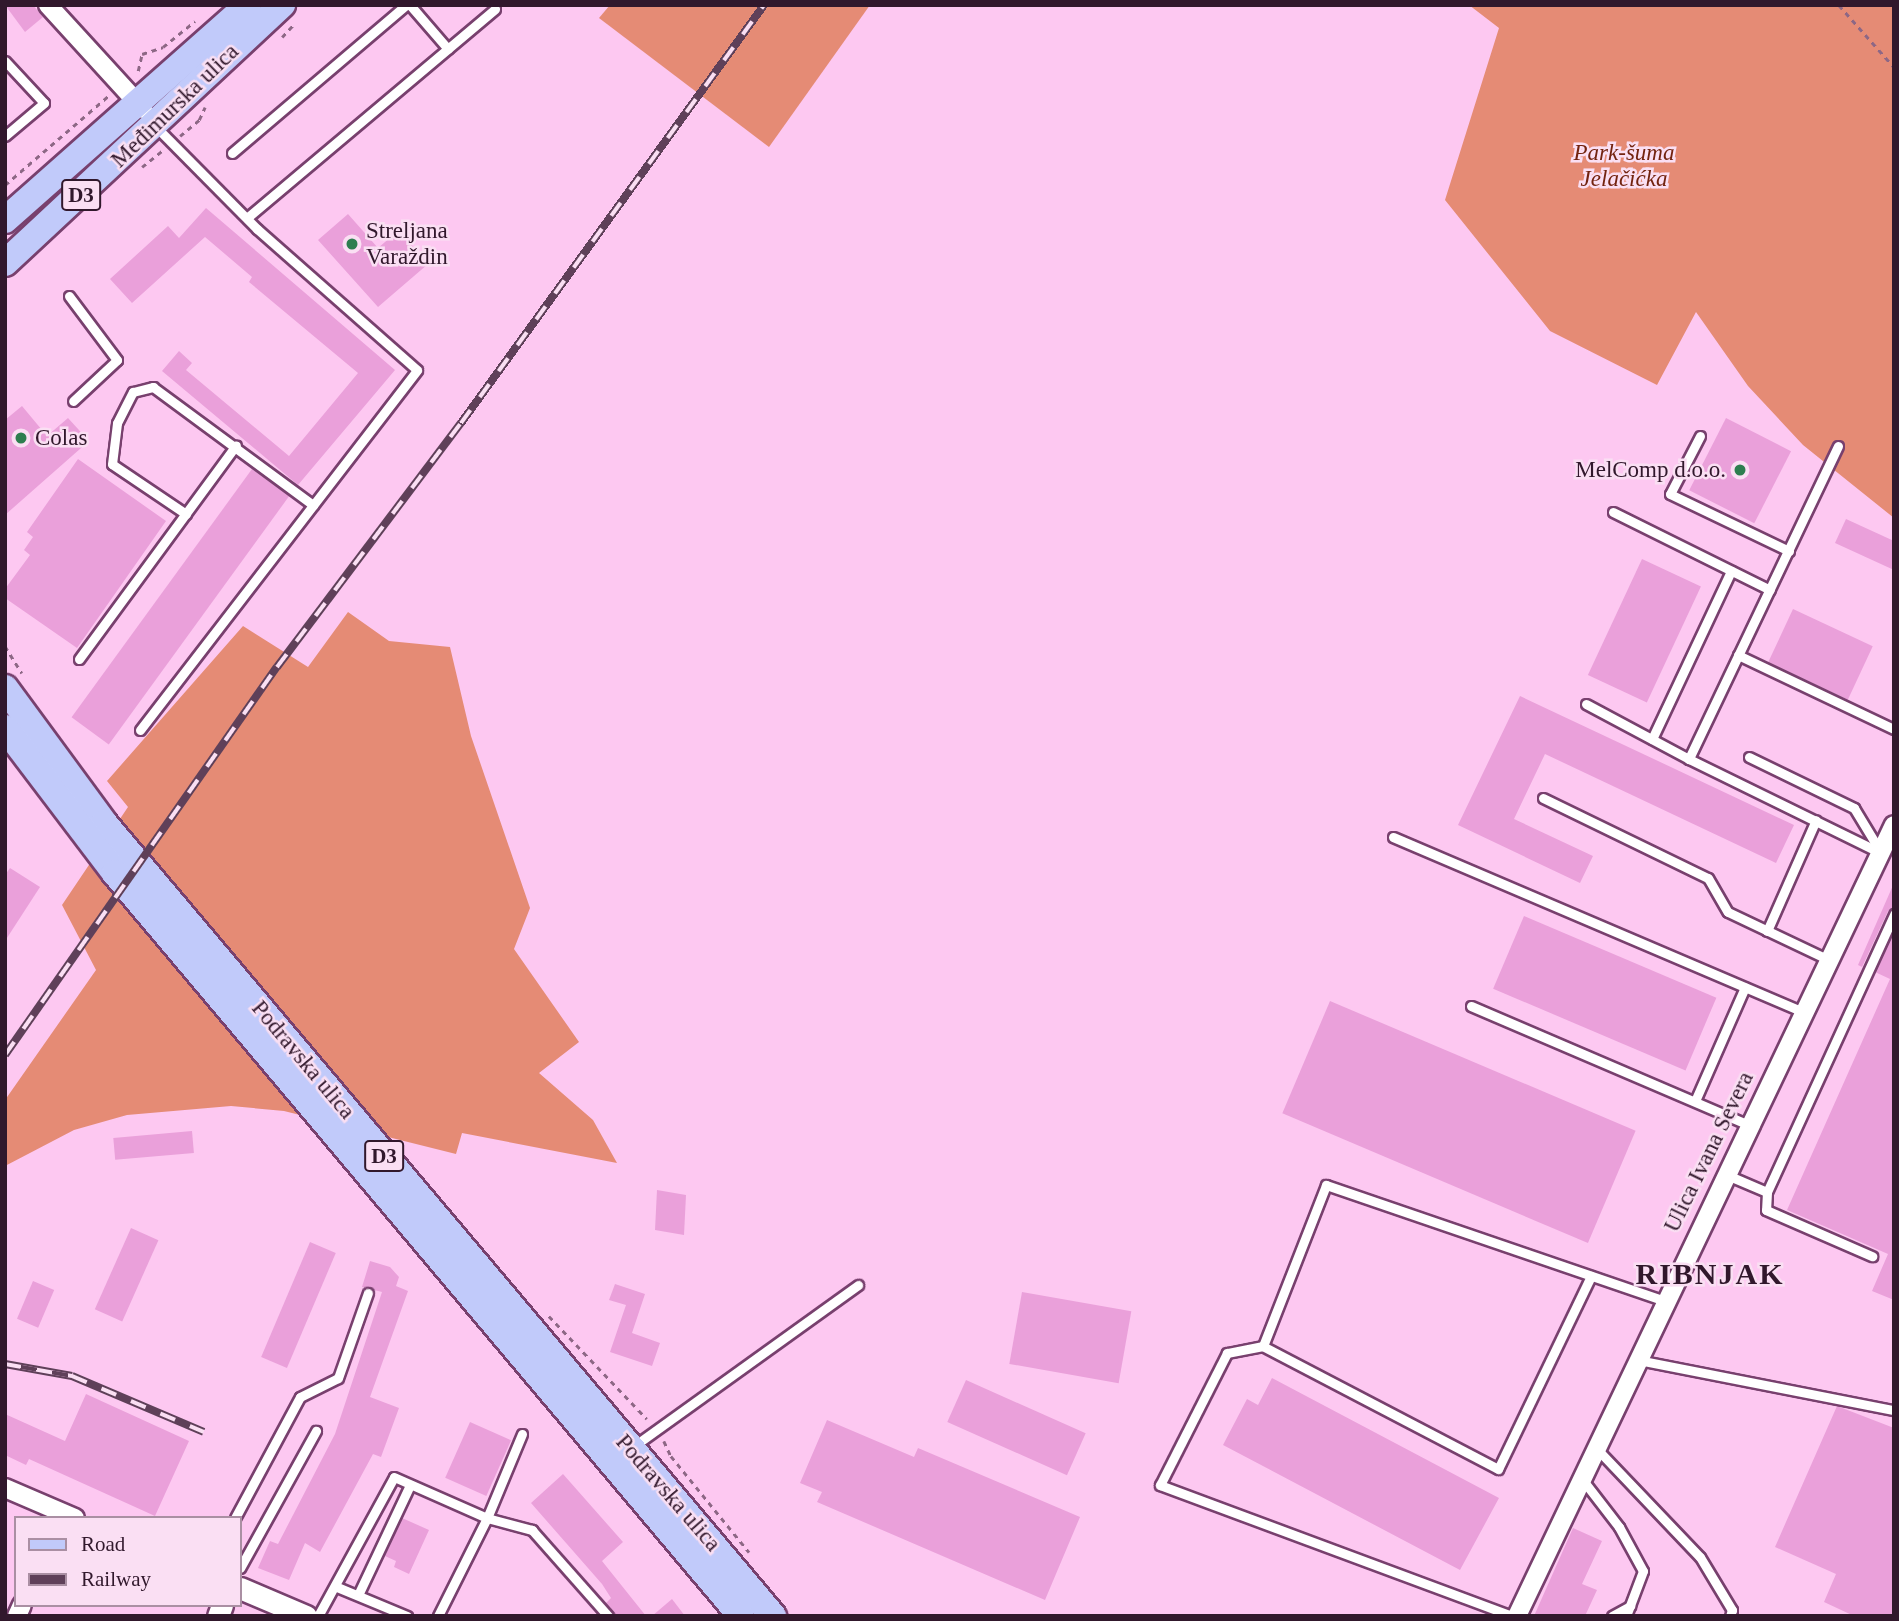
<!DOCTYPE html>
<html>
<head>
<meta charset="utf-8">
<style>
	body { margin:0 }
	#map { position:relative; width:1899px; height:1621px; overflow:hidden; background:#fdc8f1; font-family:"Times New Roman",serif }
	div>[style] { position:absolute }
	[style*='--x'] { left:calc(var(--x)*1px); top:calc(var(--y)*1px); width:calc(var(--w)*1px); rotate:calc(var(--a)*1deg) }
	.forest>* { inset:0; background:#e58b75 }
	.building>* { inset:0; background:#eaa0da; transform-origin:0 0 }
	.path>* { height:2.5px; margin-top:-1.25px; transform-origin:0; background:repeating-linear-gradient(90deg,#8d6785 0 5px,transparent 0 10px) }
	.roads { filter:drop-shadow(2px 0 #78406e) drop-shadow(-2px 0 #78406e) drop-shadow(0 2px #78406e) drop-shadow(0 -2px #78406e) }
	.service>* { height:9px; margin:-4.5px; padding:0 4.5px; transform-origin:4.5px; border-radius:4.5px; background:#fff }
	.minor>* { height:18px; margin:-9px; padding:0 9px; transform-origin:9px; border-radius:9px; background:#fff }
	.tertiary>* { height:21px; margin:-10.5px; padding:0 10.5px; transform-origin:10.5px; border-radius:10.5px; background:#fff }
	.primary>* { height:26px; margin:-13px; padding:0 13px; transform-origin:13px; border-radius:13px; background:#c1cafa }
	.rail>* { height:8px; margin-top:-4px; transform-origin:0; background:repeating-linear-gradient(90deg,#fadff3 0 16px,#5f4059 0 32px); box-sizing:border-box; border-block:2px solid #5f4059 }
	.dots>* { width:19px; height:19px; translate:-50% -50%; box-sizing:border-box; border:4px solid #fadff3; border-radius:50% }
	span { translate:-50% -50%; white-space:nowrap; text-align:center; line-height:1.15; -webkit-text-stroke:5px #fadff3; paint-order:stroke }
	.shield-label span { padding:2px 5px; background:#fadff3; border:2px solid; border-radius:5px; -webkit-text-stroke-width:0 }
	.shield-label { font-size:21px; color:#31182c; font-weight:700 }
	.street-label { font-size:23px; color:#31182c }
	.park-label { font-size:23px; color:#73230f; font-style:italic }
	.poi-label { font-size:23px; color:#31182c }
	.left { translate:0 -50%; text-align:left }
	.right { translate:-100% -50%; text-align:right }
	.district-label { font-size:30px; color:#31182c; font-weight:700; letter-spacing:2px }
	.frame { position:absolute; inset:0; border:7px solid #31182c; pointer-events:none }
	.legend { position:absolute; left:14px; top:1516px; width:228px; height:91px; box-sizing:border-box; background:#fadff3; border:2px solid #aa8fa3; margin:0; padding:9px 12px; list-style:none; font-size:21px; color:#31182c }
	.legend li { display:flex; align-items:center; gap:14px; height:35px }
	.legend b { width:35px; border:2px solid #aa8fa3 }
</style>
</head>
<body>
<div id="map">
	<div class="forest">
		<i style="clip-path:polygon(610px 5px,870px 5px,769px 147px,599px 18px)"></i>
		<i style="clip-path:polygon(1469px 5px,1894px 5px,1894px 518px,1803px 445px,1748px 386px,1696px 312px,1657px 385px,1550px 331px,1445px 200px,1499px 28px)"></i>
		<i style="clip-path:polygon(348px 612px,389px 641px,450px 647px,471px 736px,530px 908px,514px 949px,579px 1042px,539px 1073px,593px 1120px,617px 1163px,462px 1133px,456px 1154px,284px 1111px,231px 1106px,127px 1115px,74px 1130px,5px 1166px,5px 1100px,96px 970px,62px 905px,128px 807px,107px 781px,243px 626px,308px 667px)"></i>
	</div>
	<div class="building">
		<i style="clip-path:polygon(5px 5px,33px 5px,43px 17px,25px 32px)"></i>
		<i style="clip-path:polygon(206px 208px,395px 370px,298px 485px,162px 371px,179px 351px,192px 363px,186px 370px,289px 456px,358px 373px,249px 282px,252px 277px,205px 237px,132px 303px,110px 279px,168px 226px,179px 238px)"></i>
		<i style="clip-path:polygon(348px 214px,378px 248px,399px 230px,428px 264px,378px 307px,318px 240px)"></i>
		<i style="clip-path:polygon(22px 406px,47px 436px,68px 418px,89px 441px,5px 515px,5px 420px)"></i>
		<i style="left:1726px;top:418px;width:73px;height:81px;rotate:27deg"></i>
		<i style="clip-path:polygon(78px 459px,166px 521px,77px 648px,5px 598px,5px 589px,30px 555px,24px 550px,33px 537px,27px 532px)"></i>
		<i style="left:252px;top:469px;width:46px;height:307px;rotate:36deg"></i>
		<i style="clip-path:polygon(1846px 519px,1894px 541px,1894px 570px,1835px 543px)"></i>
		<i style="left:1642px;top:559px;width:65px;height:128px;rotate:25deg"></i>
		<i style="left:1793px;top:609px;width:88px;height:59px;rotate:25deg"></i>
		<i style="clip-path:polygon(1520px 696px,1794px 825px,1776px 863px,1545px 754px,1514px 819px,1593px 856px,1580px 883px,1458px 825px)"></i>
		<i style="clip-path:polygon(10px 868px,40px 887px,5px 941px,5px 875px)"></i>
		<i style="clip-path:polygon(1894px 883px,1894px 907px,1888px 911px,1862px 967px,1858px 965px)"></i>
		<i style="left:1524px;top:916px;width:209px;height:79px;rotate:23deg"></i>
		<i style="clip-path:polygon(1894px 931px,1894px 1300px,1872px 1291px,1888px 1254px,1787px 1210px,1890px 979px,1875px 972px)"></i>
		<i style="left:1330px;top:1001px;width:332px;height:122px;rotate:23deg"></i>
		<i style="left:192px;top:1131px;width:22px;height:79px;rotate:85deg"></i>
		<i style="clip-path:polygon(657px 1190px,686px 1195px,684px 1235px,655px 1230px)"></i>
		<i style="left:131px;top:1228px;width:30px;height:89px;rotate:24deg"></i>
		<i style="left:310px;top:1242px;width:28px;height:125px;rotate:23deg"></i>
		<i style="clip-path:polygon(370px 1261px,390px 1267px,399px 1277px,396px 1286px,408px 1291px,370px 1397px,399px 1408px,381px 1457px,373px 1454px,320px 1552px,305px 1543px,289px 1580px,258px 1568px,270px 1541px,278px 1544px,335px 1434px,382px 1292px,362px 1287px)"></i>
		<i style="left:33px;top:1281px;width:23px;height:41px;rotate:23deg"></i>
		<i style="clip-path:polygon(615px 1284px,645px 1294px,632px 1333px,660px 1343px,652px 1366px,610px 1352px,626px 1305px,609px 1300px)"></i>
		<i style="left:1022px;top:1292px;width:111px;height:73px;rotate:10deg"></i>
		<i style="clip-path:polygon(1272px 1378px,1499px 1498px,1460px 1570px,1223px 1445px,1247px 1399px,1258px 1405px)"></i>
		<i style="left:966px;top:1380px;width:131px;height:46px;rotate:24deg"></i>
		<i style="clip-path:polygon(86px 1394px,189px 1441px,155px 1516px,29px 1459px,26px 1465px,5px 1455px,5px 1414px,65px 1441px)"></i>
		<i style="clip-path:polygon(1837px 1406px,1894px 1428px,1894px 1616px,1854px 1616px,1824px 1602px,1836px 1574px,1775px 1547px)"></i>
		<i style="clip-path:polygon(827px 1420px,914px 1457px,918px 1448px,1080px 1517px,1045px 1600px,817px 1502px,822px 1492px,800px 1483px)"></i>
		<i style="left:470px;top:1422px;width:45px;height:61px;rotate:24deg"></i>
		<i style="clip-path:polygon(563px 1474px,623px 1542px,602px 1561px,646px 1616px,615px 1616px,606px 1603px,611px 1598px,602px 1584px,531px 1503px)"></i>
		<i style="clip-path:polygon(402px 1518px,429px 1530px,409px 1574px,394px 1567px,396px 1561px,385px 1556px)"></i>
		<i style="clip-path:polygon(1573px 1528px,1602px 1541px,1582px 1584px,1597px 1590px,1585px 1616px,1534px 1616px)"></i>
		<i style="clip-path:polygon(672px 1599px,685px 1616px,652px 1616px)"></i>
	</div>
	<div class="path">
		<i style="--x:1839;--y:5;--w:83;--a:48.4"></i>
		<i style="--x:282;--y:37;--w:18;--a:-47"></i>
		<i style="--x:138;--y:71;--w:17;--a:-77"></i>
		<i style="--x:142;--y:54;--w:22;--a:-18"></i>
		<i style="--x:163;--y:47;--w:41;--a:-39.1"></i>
		<i style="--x:180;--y:136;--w:25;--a:-40"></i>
		<i style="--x:199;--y:120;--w:14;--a:-65"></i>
		<i style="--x:142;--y:167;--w:26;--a:-39"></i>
		<i style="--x:5;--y:185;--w:136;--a:-40.8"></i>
		<i style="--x:5;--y:646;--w:32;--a:58"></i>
		<i style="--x:549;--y:1316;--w:142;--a:46.4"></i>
		<i style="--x:664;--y:1441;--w:17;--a:65"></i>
		<i style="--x:671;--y:1456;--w:124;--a:50.9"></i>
	</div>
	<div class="roads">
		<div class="service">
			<i style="--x:410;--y:5;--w:58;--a:49.2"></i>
			<i style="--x:5;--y:61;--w:57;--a:47.1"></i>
			<i style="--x:44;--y:103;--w:51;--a:139.8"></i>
			<i style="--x:232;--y:153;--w:228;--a:-40.4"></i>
			<i style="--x:248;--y:217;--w:323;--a:-40.1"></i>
			<i style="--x:69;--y:296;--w:80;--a:53.1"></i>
			<i style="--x:117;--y:360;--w:60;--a:137"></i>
			<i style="--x:1700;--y:436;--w:65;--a:117.3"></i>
			<i style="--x:1670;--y:494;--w:132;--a:25.6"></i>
			<i style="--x:1838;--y:446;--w:347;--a:115.5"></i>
			<i style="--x:1689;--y:759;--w:214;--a:26.1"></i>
			<i style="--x:1613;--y:512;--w:175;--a:26.4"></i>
			<i style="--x:186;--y:514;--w:89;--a:-146"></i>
			<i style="--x:112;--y:464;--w:41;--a:-83"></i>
			<i style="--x:117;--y:423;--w:35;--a:-63"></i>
			<i style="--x:133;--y:392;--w:21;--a:-14"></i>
			<i style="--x:153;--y:387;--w:199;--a:36.4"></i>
			<i style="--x:1738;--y:655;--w:173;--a:25.4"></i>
			<i style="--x:79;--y:659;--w:265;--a:-53.7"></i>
			<i style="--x:1586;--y:704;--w:117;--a:28.1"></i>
			<i style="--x:140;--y:730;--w:454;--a:-52.4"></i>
			<i style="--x:417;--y:370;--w:213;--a:-138.6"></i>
			<i style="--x:257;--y:229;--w:144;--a:-134.7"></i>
			<i style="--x:1652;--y:739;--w:186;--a:-64.8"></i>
			<i style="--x:1749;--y:757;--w:117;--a:25.9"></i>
			<i style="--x:1854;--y:808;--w:50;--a:58.8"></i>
			<i style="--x:1543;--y:798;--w:183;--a:25.9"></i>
			<i style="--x:1708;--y:878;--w:39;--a:60"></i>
			<i style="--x:1728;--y:912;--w:112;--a:25.4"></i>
			<i style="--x:1393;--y:837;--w:447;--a:23.1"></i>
			<i style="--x:1767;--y:931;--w:121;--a:-66.2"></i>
			<i style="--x:1471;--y:1006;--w:302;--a:23.2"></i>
			<i style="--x:1695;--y:1101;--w:124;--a:-66.3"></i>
			<i style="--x:1727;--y:1175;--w:43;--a:23"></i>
			<i style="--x:1767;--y:1192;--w:18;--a:93"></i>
			<i style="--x:1766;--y:1210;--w:116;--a:23.5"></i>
			<i style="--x:1767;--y:1192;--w:306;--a:-65.4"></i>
			<i style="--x:1591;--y:1276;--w:214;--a:115.7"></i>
			<i style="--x:1498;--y:1469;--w:265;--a:-152.4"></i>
			<i style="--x:1263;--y:1346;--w:173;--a:-68.6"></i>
			<i style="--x:1326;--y:1185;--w:357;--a:18.9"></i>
			<i style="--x:1263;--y:1346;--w:37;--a:169"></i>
			<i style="--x:1227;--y:1353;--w:148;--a:116.9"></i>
			<i style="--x:1160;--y:1485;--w:376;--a:20.4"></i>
			<i style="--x:1638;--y:1360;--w:261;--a:11.1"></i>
			<i style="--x:522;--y:1434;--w:91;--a:112.6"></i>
			<i style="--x:487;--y:1518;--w:47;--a:14.9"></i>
			<i style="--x:532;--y:1530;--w:115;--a:48.5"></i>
			<i style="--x:634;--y:1446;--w:276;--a:-35.7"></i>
			<i style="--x:1597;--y:1449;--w:149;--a:46.4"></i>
			<i style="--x:1700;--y:1557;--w:62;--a:58.9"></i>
			<i style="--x:1732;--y:1610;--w:6;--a:108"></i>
			<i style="--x:1582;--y:1479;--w:61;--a:52.4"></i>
			<i style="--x:1619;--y:1527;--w:50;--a:61.4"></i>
			<i style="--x:1643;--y:1571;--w:48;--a:110.7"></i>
			<i style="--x:235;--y:1518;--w:137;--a:-61.8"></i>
			<i style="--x:300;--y:1397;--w:42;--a:-26.6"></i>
			<i style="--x:338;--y:1378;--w:90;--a:-70.6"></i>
			<i style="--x:240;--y:1568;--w:157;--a:-61"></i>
			<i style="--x:337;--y:1587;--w:76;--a:22.5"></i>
			<i style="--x:358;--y:1595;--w:122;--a:-64.7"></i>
			<i style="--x:318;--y:1616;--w:158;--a:-61.3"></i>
			<i style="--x:394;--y:1477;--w:102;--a:23.8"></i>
			<i style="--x:487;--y:1518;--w:110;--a:116.6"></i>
			<i style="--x:1612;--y:1616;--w:21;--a:-29"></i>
		</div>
		<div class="minor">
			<i style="--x:48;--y:5;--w:141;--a:47.6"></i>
			<i style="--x:5;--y:1488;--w:76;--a:23.2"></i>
			<i style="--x:17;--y:1616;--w:12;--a:-66"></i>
			<i style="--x:1517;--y:1616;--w:876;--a:-64.52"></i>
		</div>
		<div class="tertiary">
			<i style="--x:240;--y:1588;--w:72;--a:23"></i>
			<i style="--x:218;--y:1616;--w:12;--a:-70"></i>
		</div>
		<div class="primary">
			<i style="--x:5;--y:220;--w:324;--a:-41.5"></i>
			<i style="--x:5;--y:263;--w:379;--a:-43"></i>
			<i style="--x:5;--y:688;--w:167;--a:53.7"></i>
			<i style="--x:104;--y:823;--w:1038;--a:49.85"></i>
			<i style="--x:5;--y:728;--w:182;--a:52.8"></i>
			<i style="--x:115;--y:873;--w:972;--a:49.88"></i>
		</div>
	</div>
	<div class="rail">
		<i style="--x:5;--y:1055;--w:474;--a:-55"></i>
		<i style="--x:277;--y:667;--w:306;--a:-53"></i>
		<i style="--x:461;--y:423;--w:516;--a:-54.06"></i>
		<i style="--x:5;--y:1364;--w:68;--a:10.2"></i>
		<i style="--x:72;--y:1376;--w:143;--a:23"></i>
	</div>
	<div class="dots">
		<i style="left:352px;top:244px;background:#2d7e4f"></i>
		<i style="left:21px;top:438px;background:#2d7e4f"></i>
		<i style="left:1740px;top:470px;background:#2d7e4f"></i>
	</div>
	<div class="shield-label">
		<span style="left:81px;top:195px">D3</span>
		<span style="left:384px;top:1156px">D3</span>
	</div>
	<div class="street-label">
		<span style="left:175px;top:106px;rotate:-44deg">Međimurska ulica</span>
		<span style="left:303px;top:1060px;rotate:50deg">Podravska ulica</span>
		<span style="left:1709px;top:1152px;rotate:-64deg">Ulica Ivana Severa</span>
		<span style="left:668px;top:1493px;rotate:49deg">Podravska ulica</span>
	</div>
	<div class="park-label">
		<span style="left:1624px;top:166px">Park-šuma<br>Jelačićka</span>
	</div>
	<div class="poi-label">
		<span class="left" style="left:366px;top:244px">Streljana<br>Varaždin</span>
		<span class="left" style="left:35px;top:438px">Colas</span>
		<span class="right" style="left:1726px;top:470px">MelComp d.o.o.</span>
	</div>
	<div class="district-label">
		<span style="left:1710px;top:1274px">RIBNJAK</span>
	</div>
	<div class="frame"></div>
	<ul class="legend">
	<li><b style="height:9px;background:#c1cafa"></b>Road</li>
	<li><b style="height:9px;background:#5f4059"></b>Railway</li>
	</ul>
</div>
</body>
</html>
